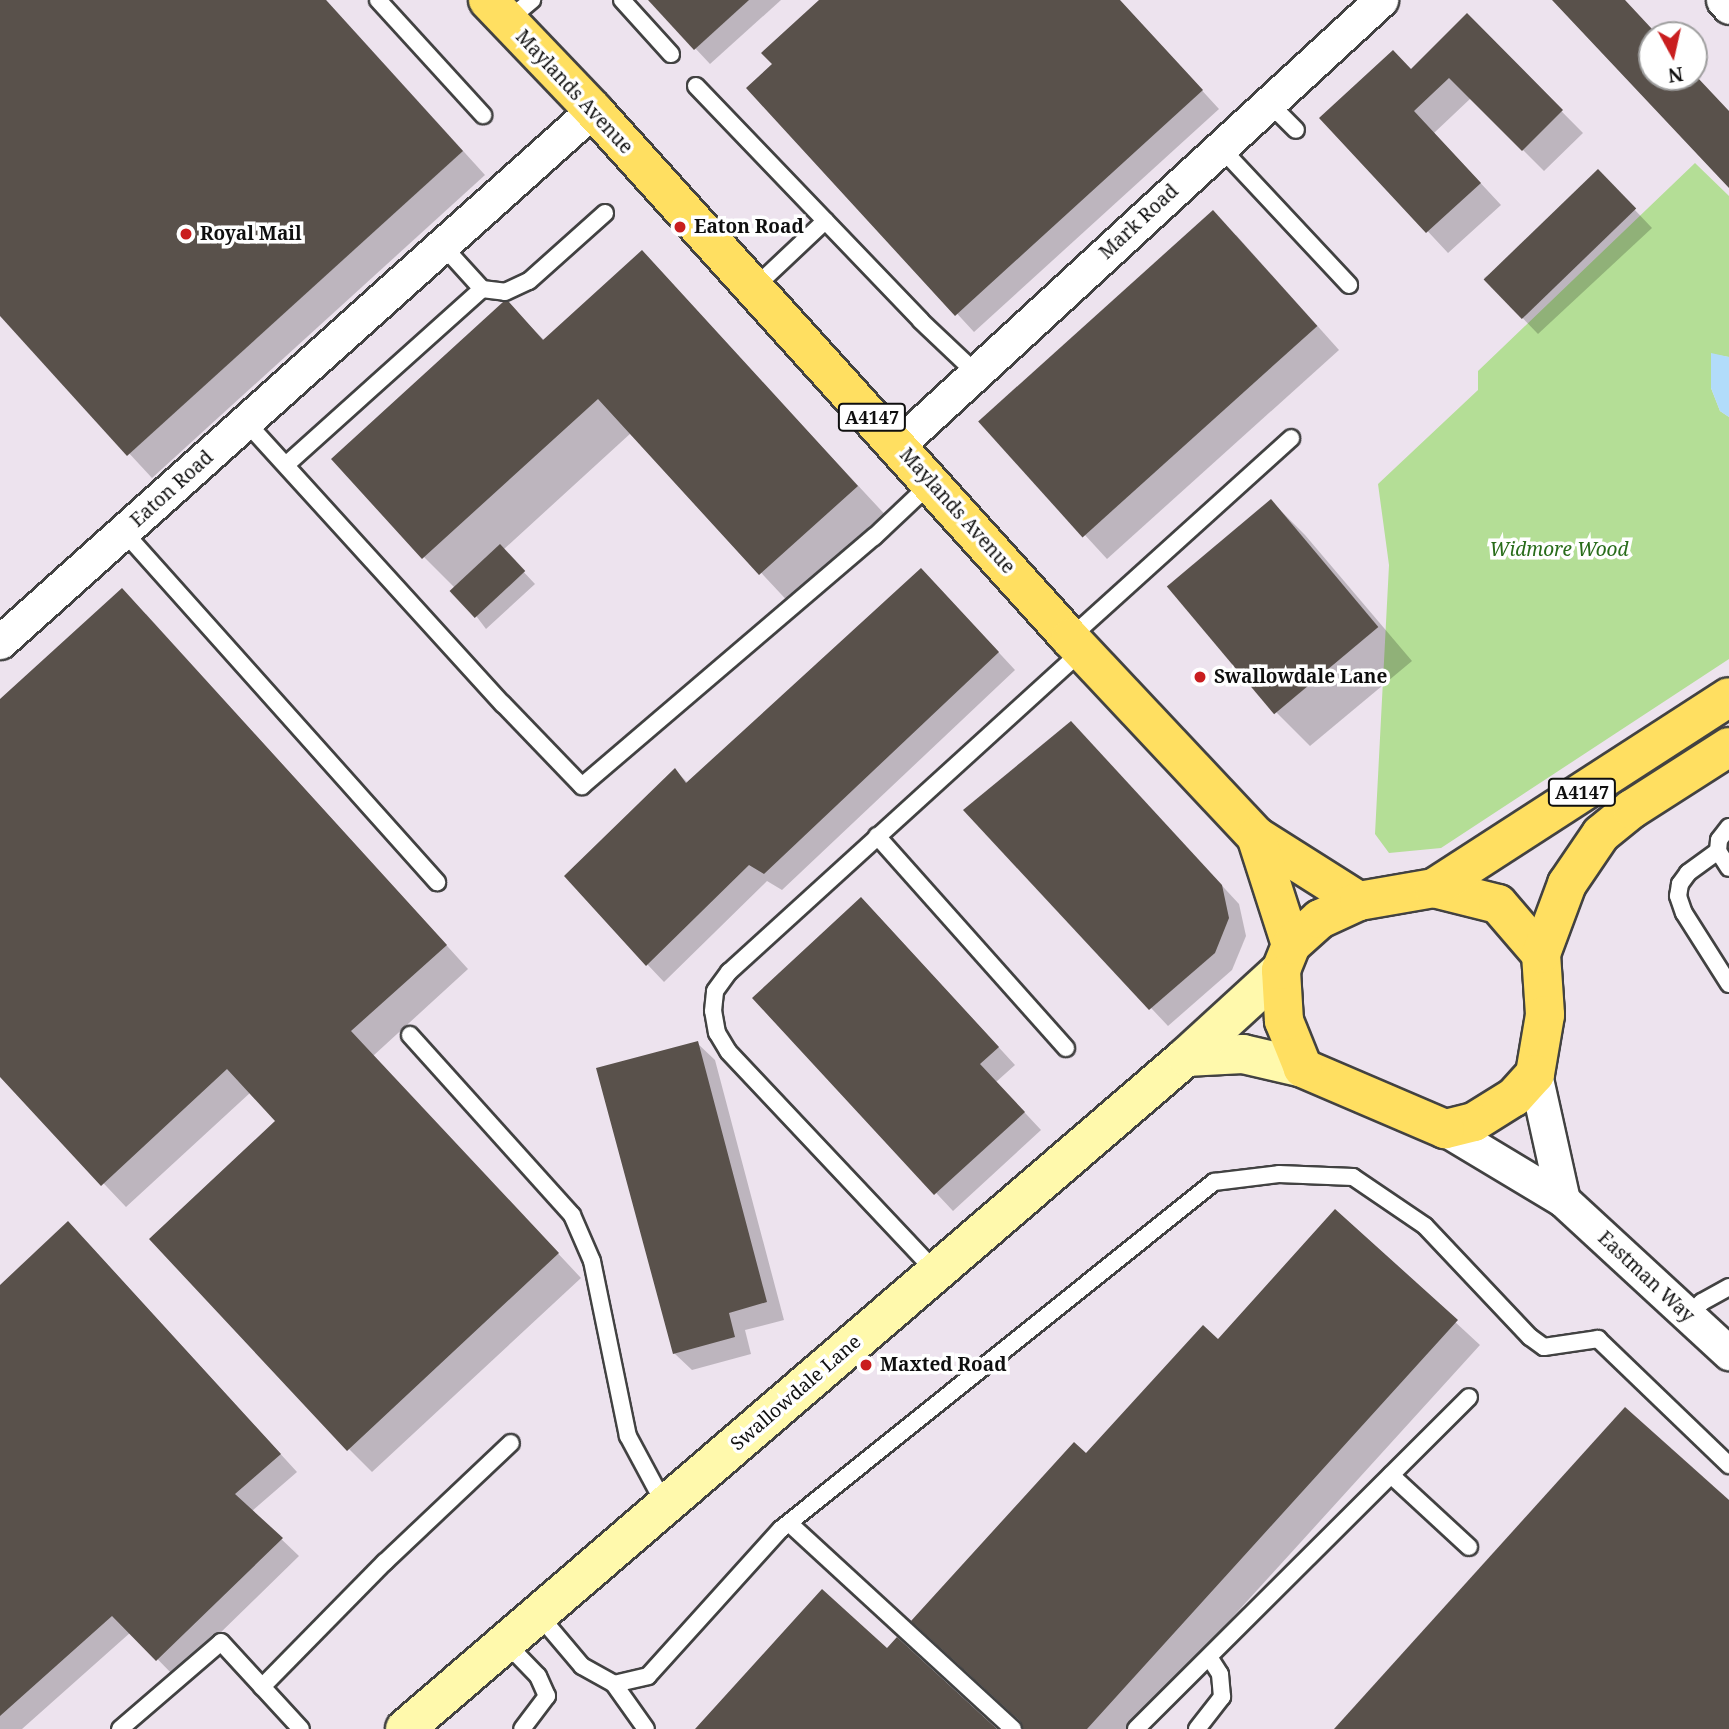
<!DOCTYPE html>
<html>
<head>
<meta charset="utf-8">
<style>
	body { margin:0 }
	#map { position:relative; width:1729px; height:1729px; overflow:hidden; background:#fffdf1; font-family:"Noto Serif",serif }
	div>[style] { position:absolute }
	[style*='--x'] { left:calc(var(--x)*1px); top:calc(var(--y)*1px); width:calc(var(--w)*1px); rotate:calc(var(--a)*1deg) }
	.industrial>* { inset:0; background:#ede3ee }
	.forest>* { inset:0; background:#b4de96 }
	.water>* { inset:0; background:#b2dcfa }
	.shadow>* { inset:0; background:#0003 }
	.building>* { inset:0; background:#59514b; transform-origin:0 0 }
	.roads { filter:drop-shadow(2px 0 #424242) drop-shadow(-2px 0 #424242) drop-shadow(0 2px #424242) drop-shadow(0 -2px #424242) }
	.lane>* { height:16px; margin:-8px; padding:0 8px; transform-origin:8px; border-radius:8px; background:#fff }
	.street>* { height:33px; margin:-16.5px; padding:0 16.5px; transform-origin:16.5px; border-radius:16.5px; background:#fff }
	.secondary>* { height:38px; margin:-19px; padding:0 19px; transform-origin:19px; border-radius:19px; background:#fff9ac }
	.primary>* { height:38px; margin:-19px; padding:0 19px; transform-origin:19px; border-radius:19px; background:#ffdf61 }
	.dots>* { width:19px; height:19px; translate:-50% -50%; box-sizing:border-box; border:4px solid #fff; border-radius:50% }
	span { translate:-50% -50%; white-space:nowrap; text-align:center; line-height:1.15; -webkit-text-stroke:7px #fff; paint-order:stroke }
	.shield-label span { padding:2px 5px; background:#fff; border:2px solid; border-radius:5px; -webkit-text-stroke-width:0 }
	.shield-label { font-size:18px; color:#0f0f0f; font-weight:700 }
	.street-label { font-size:19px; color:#0f0f0f }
	.poi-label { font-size:19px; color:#0f0f0f; font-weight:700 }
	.left { translate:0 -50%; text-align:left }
	.park-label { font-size:19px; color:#286c1a; font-style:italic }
	.north { position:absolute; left:1638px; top:21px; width:70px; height:70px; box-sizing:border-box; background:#fff; border:2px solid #9f9f9f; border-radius:50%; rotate:172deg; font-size:19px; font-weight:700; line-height:28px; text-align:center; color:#0f0f0f }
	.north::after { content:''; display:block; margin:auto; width:24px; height:32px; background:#c91e1f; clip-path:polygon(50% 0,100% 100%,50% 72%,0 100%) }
</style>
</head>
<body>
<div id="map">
	<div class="industrial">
		<i style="clip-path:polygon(evenodd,0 0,1729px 0,1729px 1729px,0 1729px,0 0,1652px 35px,1694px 35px,1694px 77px,1652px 77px,1652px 35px)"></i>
	</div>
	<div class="forest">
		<i style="clip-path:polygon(1695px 163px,1729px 196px,1729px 357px,1711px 354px,1711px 388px,1720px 411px,1729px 417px,1729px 659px,1441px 848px,1389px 853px,1375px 834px,1389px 565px,1378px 484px,1478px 390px,1478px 371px)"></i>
	</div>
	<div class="water">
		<i style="clip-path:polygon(1711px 353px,1729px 357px,1729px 417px,1720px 411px,1711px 388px)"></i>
	</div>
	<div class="shadow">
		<i style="clip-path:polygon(0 0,326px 0,485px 175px,152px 478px,0 314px)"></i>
		<i style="clip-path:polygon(650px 0,781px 0,710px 64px)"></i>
		<i style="clip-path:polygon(821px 0,1119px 0,1219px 109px,974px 332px,749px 88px,774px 64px)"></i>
		<i style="clip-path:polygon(1467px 16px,1583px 133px,1544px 171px,1471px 98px,1434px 133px,1501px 205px,1448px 253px,1322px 118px,1411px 71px)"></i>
		<i style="clip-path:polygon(1615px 189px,1652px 228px,1538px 334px,1484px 278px)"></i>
		<i style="clip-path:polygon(1236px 235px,1339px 350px,1107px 559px,981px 422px)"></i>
		<i style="clip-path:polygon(642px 253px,891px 521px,794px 608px,631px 433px,503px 550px,535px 584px,486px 629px,455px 588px,424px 557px,508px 304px,545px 341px)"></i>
		<i style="clip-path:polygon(1271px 501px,1305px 535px,1412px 661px,1310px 746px,1276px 712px)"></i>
		<i style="clip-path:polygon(938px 587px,1015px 670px,782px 890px,767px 881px,664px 982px,647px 964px,675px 770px,688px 783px)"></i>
		<i style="clip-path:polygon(146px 614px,468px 969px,373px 1056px,581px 1278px,372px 1472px,349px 1449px,277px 1121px,251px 1092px,126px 1207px,0 1074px,0 702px)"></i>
		<i style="clip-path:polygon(1088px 741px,1239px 904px,1246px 936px,1232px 970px,1168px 1026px,965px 810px)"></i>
		<i style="clip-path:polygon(879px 917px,1015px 1065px,996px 1082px,1041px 1130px,953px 1211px,754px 998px)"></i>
		<i style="clip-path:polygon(697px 1043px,715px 1060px,784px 1320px,745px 1330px,751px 1354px,692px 1370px,674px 1353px)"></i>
		<i style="clip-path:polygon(1335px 1211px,1480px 1345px,1131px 1729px,1026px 1729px,1086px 1456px,1218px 1341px)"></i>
		<i style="clip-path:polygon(86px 1241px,297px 1472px,252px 1511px,299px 1556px,175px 1677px,131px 1632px,22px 1729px,0 1729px,0 1288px)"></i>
	</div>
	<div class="building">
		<i style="clip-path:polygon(0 0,326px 0,463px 151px,127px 456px,0 316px)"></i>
		<i style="clip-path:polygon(648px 0,749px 0,694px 50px)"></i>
		<i style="clip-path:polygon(819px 0,1120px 0,1203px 90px,955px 316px,746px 88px,772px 64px,761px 53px)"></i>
		<i style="clip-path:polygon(1552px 0,1625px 0,1652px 29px,1652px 77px,1697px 77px,1729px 111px,1729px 188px)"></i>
		<i style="clip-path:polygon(1467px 13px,1563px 110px,1522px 151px,1449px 78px,1414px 111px,1481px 183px,1426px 233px,1319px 118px,1393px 50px,1411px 69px)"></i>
		<i style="left:1598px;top:169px;width:55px;height:159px;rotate:46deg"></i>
		<i style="left:1213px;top:210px;width:156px;height:316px;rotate:48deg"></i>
		<i style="clip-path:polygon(642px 250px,858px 486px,759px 575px,598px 399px,422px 559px,331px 459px,503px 302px,509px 302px,543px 340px)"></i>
		<i style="left:1271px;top:499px;width:167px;height:136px;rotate:50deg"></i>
		<i style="left:500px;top:544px;width:37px;height:69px;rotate:47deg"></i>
		<i style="clip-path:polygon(921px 568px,999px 652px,764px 874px,749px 865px,646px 966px,564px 876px,675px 768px,686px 783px)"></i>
		<i style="clip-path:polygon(122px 588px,447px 945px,351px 1031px,559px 1253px,347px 1451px,149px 1239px,275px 1121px,227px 1069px,101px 1186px,0 1077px,0 699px)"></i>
		<i style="clip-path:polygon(1071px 721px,1222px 885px,1229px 918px,1215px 953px,1149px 1010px,963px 810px)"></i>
		<i style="clip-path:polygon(861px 897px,999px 1047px,980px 1064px,1025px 1112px,934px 1195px,752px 998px)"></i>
		<i style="clip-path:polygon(698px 1041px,767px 1302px,729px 1313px,735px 1337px,673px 1354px,596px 1068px)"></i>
		<i style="clip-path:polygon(1335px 1209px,1458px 1320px,1087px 1729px,1023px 1729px,1020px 1721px,911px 1621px,1074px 1442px,1086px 1453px,1203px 1325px,1218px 1339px)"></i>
		<i style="clip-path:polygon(68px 1221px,281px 1454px,235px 1494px,283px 1538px,156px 1661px,112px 1616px,0 1716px,0 1285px)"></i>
		<i style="clip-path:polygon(1625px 1407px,1729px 1500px,1729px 1729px,1334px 1729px)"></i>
		<i style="clip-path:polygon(822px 1589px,887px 1648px,897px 1637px,997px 1729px,695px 1729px)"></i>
	</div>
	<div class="roads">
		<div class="lane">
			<i style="--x:378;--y:0;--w:156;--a:47.6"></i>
			<i style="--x:622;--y:0;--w:73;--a:47.8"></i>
			<i style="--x:507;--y:21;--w:33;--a:-40"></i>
			<i style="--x:696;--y:86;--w:325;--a:46.2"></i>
			<i style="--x:921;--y:321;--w:74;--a:43.4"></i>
			<i style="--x:1269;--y:103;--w:38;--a:45"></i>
			<i style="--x:1220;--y:147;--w:189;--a:46.9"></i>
			<i style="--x:443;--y:246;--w:58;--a:47.8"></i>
			<i style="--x:482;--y:289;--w:23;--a:7"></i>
			<i style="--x:505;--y:292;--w:26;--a:-25"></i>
			<i style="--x:529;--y:281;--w:102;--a:-41.8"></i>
			<i style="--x:754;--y:288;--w:98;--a:-43.3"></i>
			<i style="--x:246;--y:422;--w:382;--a:47.7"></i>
			<i style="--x:503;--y:704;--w:114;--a:46.1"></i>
			<i style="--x:582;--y:786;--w:384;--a:-40.5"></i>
			<i style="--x:874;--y:537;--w:77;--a:-43.4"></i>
			<i style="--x:287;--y:464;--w:262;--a:-41.9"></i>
			<i style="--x:124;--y:532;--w:470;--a:48.2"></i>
			<i style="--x:1070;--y:638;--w:298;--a:-42.1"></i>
			<i style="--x:1729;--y:827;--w:16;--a:128"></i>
			<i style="--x:1719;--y:840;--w:11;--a:95"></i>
			<i style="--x:1718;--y:851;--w:37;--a:144"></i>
			<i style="--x:1688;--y:873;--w:14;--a:126"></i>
			<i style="--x:1680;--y:884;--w:12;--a:99"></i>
			<i style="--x:1678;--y:896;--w:18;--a:71"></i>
			<i style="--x:1684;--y:913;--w:84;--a:57.6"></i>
			<i style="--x:877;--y:836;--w:284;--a:48.3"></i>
			<i style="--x:1718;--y:851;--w:20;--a:57"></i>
			<i style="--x:410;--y:1035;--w:242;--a:48"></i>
			<i style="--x:572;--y:1215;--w:50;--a:66.5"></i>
			<i style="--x:592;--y:1261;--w:179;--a:78.4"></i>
			<i style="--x:628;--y:1436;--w:78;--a:61.8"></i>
			<i style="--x:936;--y:1272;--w:303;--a:-133.3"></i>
			<i style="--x:728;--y:1051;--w:21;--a:-121"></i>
			<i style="--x:717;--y:1033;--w:22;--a:-100"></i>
			<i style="--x:713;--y:1011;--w:20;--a:-84"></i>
			<i style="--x:715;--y:991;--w:24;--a:-54"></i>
			<i style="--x:729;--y:972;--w:477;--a:-42.3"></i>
			<i style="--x:1688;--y:1315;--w:19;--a:-43"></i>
			<i style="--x:1702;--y:1302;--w:31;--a:-29"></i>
			<i style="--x:1391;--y:1475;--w:106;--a:42.7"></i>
			<i style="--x:789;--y:1523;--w:304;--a:42.6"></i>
			<i style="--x:538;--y:1614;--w:68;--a:49.8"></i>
			<i style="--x:582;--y:1666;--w:37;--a:29"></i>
			<i style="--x:614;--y:1684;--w:35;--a:-13"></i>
			<i style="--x:648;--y:1676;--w:198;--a:-47.9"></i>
			<i style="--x:781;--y:1529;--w:555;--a:-38.71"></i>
			<i style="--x:1214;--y:1182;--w:65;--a:-7"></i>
			<i style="--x:1279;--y:1174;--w:74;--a:2.3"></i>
			<i style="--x:1353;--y:1177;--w:87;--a:34.2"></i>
			<i style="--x:1425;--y:1226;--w:153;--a:46.6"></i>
			<i style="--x:1530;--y:1337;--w:17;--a:36"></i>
			<i style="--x:1544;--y:1347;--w:55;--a:-8.4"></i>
			<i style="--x:1598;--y:1339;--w:182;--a:43.9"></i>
			<i style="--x:505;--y:1642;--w:47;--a:45.9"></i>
			<i style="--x:538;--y:1676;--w:22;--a:66"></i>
			<i style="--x:547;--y:1696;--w:41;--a:127.1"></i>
			<i style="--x:614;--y:1684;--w:55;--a:54.6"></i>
			<i style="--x:262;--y:1687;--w:175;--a:-45.5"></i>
			<i style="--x:385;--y:1562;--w:173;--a:-43.4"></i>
			<i style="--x:120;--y:1729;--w:133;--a:-40.7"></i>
			<i style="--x:221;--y:1642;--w:118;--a:47.4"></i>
			<i style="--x:1136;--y:1729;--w:470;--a:-44.9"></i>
			<i style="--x:1197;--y:1729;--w:41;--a:-52"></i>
			<i style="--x:1222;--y:1697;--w:23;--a:-95"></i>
			<i style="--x:1220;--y:1674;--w:20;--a:-123"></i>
		</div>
		<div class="street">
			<i style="--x:1723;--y:0;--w:9;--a:49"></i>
			<i style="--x:898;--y:445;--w:657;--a:-42.66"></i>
			<i style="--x:0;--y:642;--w:797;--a:-41.9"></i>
			<i style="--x:1535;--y:1074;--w:129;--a:77.5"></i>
			<i style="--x:1445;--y:1129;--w:138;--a:31"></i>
			<i style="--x:1563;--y:1200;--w:226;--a:42.7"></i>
		</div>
		<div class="secondary">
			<i style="--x:1186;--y:1057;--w:57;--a:-3"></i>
			<i style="--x:1243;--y:1054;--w:62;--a:13.1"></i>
			<i style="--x:405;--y:1729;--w:1030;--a:-40.71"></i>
			<i style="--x:1186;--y:1057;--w:129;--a:-42.5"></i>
		</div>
		<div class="primary">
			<i style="--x:488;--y:0;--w:152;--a:46.3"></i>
			<i style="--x:593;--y:110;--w:712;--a:47.91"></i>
			<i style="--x:1070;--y:638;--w:272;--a:46.8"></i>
			<i style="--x:1256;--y:836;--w:122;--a:32.3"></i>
			<i style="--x:1256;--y:836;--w:114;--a:72.2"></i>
			<i style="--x:1434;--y:888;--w:66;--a:14"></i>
			<i style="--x:1498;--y:904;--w:66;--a:49.3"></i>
			<i style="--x:1541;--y:954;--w:61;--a:86.2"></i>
			<i style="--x:1545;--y:1015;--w:60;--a:99.6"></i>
			<i style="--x:1535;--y:1074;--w:31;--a:132"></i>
			<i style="--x:1514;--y:1097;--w:47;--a:148"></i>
			<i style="--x:1474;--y:1122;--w:30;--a:166"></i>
			<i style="--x:1445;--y:1129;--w:155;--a:-156.8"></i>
			<i style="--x:1303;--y:1068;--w:51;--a:-112"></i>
			<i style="--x:1284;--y:1021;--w:51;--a:-93.4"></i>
			<i style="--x:1281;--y:970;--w:27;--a:-68"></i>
			<i style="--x:1291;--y:945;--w:39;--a:-42"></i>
			<i style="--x:1320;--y:919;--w:43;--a:-24.8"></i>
			<i style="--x:1359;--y:901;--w:76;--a:-9.8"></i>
			<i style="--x:1434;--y:888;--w:351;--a:-32.9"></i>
			<i style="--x:1541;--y:954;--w:75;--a:-69.6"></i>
			<i style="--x:1567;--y:884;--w:60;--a:-55.8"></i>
			<i style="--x:1601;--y:834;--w:40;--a:-39"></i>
			<i style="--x:1632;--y:809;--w:115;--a:-32.6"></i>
		</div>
	</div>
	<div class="dots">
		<i style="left:680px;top:227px;background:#c91e1f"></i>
		<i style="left:186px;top:234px;background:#c91e1f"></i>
		<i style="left:1200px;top:677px;background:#c91e1f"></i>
		<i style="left:866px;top:1365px;background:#c91e1f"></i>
	</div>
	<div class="shield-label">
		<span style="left:872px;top:417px">A4147</span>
		<span style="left:1582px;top:792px">A4147</span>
	</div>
	<div class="street-label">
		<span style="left:574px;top:92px;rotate:47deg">Maylands Avenue</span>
		<span style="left:1139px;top:222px;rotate:-43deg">Mark Road</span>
		<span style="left:172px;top:489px;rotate:-42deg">Eaton Road</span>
		<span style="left:957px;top:511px;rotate:48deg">Maylands Avenue</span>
		<span style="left:1646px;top:1277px;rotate:43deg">Eastman Way</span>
		<span style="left:796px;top:1393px;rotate:-41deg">Swallowdale Lane</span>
	</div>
	<div class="poi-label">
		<span class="left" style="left:694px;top:227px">Eaton Road</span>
		<span class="left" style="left:200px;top:234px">Royal Mail</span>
		<span class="left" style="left:1214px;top:677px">Swallowdale Lane</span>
		<span class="left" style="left:880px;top:1365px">Maxted Road</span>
	</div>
	<div class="park-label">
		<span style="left:1559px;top:550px">Widmore Wood</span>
	</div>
	<div class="north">N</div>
</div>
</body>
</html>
